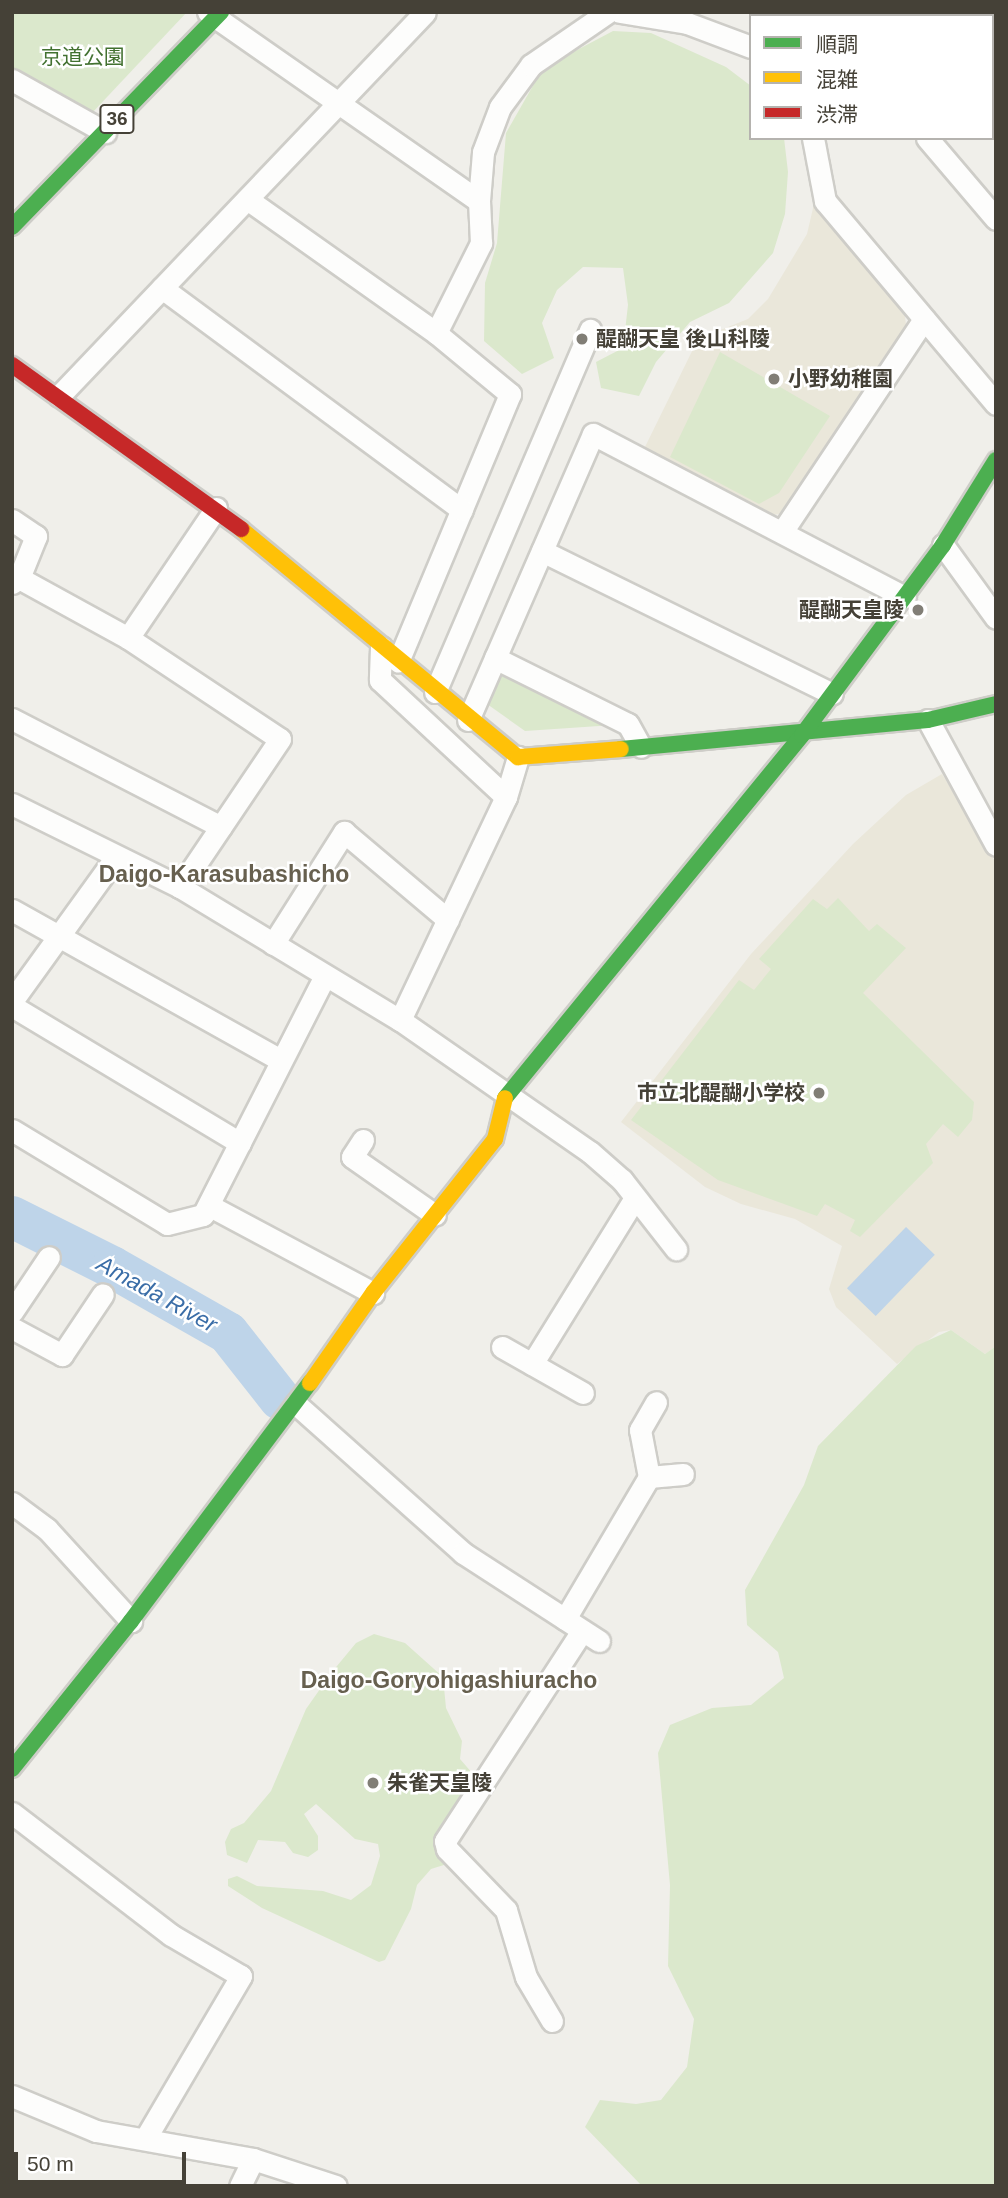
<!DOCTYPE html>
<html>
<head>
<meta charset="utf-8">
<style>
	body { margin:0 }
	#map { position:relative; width:1008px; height:2198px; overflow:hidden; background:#f0efea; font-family:Arial,"Noto Sans JP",sans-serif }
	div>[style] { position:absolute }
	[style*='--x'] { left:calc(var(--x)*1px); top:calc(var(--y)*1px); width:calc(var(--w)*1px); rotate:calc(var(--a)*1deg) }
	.education>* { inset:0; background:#eae7da }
	.green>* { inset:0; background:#dbe8cc }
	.water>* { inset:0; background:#bed4e9; transform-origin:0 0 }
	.river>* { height:42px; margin:-21px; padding:0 21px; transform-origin:21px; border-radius:21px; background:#bed4e9 }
	.roads { filter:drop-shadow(2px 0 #cecdc8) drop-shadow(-2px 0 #cecdc8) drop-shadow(0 2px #cecdc8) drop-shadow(0 -2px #cecdc8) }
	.street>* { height:21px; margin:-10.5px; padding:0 10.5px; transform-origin:10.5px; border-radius:10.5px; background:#fdfdfc }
	.fast>* { height:16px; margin:-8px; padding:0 8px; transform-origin:8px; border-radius:8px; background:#4caf50 }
	.slow>* { height:16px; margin:-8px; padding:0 8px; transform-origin:8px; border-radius:8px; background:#ffc107 }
	.jam>* { height:16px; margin:-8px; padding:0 8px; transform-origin:8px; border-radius:8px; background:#c62828 }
	.dots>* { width:19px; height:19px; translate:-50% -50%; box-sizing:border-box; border:4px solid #fff; border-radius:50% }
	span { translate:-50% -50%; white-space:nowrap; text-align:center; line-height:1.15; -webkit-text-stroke:5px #fff; paint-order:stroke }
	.shield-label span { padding:2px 5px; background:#fff; border:2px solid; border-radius:5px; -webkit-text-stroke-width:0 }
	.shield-label { font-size:19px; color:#454137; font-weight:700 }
	.park-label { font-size:21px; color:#427130 }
	.poi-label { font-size:21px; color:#454137; font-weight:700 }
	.left { translate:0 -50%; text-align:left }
	.right { translate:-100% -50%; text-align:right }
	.neighbourhood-label { font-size:23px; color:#67604f; font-weight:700 }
	.water-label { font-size:23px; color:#3a6da7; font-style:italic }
	.frame { position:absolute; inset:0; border:14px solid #454137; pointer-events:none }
	.legend { position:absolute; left:749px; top:14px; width:245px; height:126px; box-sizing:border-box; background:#fff; border:2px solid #b5b3af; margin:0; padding:9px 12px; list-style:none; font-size:21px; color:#454137 }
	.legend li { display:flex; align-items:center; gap:14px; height:35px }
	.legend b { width:35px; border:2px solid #b5b3af }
	.scale { position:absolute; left:14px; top:2152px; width:172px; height:32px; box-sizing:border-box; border:4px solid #454137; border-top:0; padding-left:9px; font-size:21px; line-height:24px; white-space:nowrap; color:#454137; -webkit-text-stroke:5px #fff; paint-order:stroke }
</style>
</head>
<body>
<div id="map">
	<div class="education">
		<i style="clip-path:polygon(814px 204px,904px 308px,906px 325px,784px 513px,768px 516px,643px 451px,698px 339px,748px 319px,768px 299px,807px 234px)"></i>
		<i style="clip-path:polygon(942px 774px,996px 863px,996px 1346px,985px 1354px,951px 1330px,939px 1332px,897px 1364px,836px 1307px,829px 1289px,842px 1246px,795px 1219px,741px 1204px,705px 1187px,621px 1122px,751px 954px,853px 844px,906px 795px)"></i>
	</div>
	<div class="green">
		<i style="clip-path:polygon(12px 12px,187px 12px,92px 113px,12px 69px)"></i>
		<i style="clip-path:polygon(613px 31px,651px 33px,726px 67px,751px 86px,751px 138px,784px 138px,788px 172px,785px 214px,773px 253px,729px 303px,690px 322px,656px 362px,639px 396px,601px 388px,596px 362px,623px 348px,628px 305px,623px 268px,583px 267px,557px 290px,542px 323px,554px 358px,522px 374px,484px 341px,485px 283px,497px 243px,506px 133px,543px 68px)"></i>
		<i style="clip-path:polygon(720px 352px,830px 416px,779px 493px,759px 504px,670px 457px)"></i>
		<i style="clip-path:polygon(508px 674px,614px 725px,525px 731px,487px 704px,501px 676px)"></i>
		<i style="clip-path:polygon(838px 898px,869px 931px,877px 924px,906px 948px,863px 993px,974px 1102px,972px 1120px,958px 1137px,943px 1124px,926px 1144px,933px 1163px,860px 1237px,850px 1231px,855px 1220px,825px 1204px,817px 1216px,718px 1180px,631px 1120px,739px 980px,754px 990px,771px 969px,759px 959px,813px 899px,827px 909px)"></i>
		<i style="clip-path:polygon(951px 1330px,985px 1354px,996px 1346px,996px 2186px,642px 2186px,585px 2127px,600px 2100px,636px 2104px,661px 2100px,687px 2067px,694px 2019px,668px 1966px,670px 1885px,658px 1753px,670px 1725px,712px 1708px,751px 1705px,784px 1678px,778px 1652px,747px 1625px,745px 1590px,804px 1485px,818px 1446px,916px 1346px)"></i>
		<i style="clip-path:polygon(374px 1634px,405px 1643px,443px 1677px,446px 1708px,462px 1741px,460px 1759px,473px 1774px,474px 1792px,447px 1864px,431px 1869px,417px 1885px,411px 1909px,385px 1960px,379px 1962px,262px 1908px,228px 1886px,228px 1879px,237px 1876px,257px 1886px,323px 1891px,351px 1900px,371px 1885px,380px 1856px,378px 1844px,355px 1839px,316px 1804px,304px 1814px,318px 1836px,318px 1850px,308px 1857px,293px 1853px,285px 1842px,258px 1840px,247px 1863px,227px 1855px,225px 1842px,231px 1829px,244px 1823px,271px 1791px,306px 1709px,332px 1672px,356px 1643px)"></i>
	</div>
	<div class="water">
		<i style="left:906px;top:1227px;width:40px;height:85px;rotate:44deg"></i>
	</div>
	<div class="river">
		<i style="--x:12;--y:1217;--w:112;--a:26.6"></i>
		<i style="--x:112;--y:1267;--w:133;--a:29.6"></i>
		<i style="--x:228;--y:1333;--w:84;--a:51.8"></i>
	</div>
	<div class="roads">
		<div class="street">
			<i style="--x:208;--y:12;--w:330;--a:34.9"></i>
			<i style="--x:620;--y:12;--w:68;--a:9.3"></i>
			<i style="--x:687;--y:23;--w:68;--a:20.6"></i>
			<i style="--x:814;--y:12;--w:6;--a:45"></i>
			<i style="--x:852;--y:16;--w:5;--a:-53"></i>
			<i style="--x:992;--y:25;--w:6;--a:45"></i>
			<i style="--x:12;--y:80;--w:107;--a:29.2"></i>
			<i style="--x:813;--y:138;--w:64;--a:79.2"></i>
			<i style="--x:825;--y:201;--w:265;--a:49.9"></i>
			<i style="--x:927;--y:138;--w:106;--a:49.6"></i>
			<i style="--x:247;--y:199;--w:232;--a:35.3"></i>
			<i style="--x:436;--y:333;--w:96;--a:39.5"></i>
			<i style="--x:510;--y:394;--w:290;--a:112.7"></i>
			<i style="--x:162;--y:288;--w:373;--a:36.5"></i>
			<i style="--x:436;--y:333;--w:101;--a:-63.4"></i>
			<i style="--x:481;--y:243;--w:42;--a:-92.7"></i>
			<i style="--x:479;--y:201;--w:49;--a:-85.3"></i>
			<i style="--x:483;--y:152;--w:48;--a:-69.3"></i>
			<i style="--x:500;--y:107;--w:52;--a:-53.6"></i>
			<i style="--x:531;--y:65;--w:93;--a:-34.5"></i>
			<i style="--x:59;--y:396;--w:530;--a:-46.37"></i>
			<i style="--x:12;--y:520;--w:29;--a:34"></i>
			<i style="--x:36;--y:536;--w:45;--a:112"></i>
			<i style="--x:782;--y:532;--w:256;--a:-56.3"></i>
			<i style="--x:943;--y:545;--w:90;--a:54"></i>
			<i style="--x:542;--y:551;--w:323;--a:26.2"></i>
			<i style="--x:12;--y:583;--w:9;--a:-36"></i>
			<i style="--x:19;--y:578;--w:124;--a:28.8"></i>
			<i style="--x:128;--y:638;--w:182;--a:33.6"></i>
			<i style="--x:280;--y:739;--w:179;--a:124"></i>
			<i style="--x:128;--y:638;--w:157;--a:-55.9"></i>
			<i style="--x:381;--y:647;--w:33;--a:92"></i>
			<i style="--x:380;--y:680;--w:172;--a:42.9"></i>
			<i style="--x:495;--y:658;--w:148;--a:26.4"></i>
			<i style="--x:628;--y:724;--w:26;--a:61"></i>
			<i style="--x:435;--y:692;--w:394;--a:-66.8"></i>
			<i style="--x:12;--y:719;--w:235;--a:27.3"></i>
			<i style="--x:468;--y:720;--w:312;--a:-66.4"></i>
			<i style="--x:593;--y:434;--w:352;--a:27.6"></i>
			<i style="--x:928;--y:720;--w:142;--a:61.5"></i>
			<i style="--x:12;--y:804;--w:187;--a:26.3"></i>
			<i style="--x:180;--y:887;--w:257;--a:31.2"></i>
			<i style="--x:400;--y:1020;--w:231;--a:34.8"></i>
			<i style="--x:590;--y:1152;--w:43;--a:41.2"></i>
			<i style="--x:622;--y:1180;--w:88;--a:52"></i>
			<i style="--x:12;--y:910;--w:307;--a:29.2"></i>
			<i style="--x:273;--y:944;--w:133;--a:-57.6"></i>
			<i style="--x:344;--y:832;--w:136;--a:40.2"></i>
			<i style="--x:12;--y:1001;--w:178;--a:-54.2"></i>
			<i style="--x:12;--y:1006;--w:266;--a:31"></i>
			<i style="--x:400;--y:1020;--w:247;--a:-64.6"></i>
			<i style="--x:506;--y:797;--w:42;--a:-73.3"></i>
			<i style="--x:12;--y:1130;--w:181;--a:31.2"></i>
			<i style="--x:167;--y:1224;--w:37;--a:-14"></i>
			<i style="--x:203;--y:1215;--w:268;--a:-63"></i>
			<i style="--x:363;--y:1140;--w:20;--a:123"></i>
			<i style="--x:352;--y:1157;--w:101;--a:34.9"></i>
			<i style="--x:210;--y:1206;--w:185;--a:28.1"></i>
			<i style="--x:12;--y:1312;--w:66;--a:-56.1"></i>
			<i style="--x:12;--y:1328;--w:57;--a:28.4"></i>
			<i style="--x:62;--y:1355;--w:73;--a:-56.1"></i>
			<i style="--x:502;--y:1347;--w:93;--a:29.6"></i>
			<i style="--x:532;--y:1364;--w:195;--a:-58.2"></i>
			<i style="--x:296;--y:1404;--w:224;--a:41.7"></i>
			<i style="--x:463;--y:1553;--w:162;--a:32.9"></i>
			<i style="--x:649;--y:1477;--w:34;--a:-5"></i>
			<i style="--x:12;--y:1503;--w:44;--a:36.6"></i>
			<i style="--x:47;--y:1529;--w:125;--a:47.6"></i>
			<i style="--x:565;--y:1619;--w:165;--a:-59.4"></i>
			<i style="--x:649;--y:1477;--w:48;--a:-100.8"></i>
			<i style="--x:640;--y:1430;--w:32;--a:-60"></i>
			<i style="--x:12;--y:1813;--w:200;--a:37.5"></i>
			<i style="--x:171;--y:1935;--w:81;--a:30.4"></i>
			<i style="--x:241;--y:1976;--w:189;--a:120.5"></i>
			<i style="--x:552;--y:2021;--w:51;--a:-120.6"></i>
			<i style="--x:526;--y:1977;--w:70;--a:-106.6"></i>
			<i style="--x:506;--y:1910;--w:85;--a:-134"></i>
			<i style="--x:447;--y:1849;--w:8;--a:-104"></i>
			<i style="--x:445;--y:1841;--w:251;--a:-56.9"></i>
			<i style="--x:12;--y:2096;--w:91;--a:22.6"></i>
			<i style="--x:96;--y:2131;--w:159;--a:10.1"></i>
			<i style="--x:253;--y:2159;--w:87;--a:18"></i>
			<i style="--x:240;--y:2186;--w:30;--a:-64"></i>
		</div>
		<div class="fast">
			<i style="--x:12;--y:227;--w:300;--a:-45.8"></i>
			<i style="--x:621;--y:749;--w:308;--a:-5.4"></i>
			<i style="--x:928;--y:720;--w:70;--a:-13.2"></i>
			<i style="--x:505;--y:1098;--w:469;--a:-50.7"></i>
			<i style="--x:802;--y:735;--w:237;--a:-53.4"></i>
			<i style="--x:943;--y:545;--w:100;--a:-58.1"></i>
			<i style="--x:12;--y:1769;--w:190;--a:-51.2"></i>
			<i style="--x:131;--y:1621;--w:298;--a:-53.1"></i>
		</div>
		<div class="slow">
			<i style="--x:241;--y:529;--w:359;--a:39.5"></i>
			<i style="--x:518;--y:757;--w:103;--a:-4.4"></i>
			<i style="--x:310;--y:1383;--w:110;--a:-55"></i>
			<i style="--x:373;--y:1293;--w:196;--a:-51.6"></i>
			<i style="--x:495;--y:1139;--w:42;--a:-76.3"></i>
		</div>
		<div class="jam">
			<i style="--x:12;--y:365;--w:282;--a:35.6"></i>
		</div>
	</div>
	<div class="dots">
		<i style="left:582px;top:339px;background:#817e76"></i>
		<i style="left:774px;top:379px;background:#817e76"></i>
		<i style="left:918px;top:610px;background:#817e76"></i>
		<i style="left:819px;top:1093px;background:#817e76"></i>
		<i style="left:373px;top:1783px;background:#817e76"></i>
	</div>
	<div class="shield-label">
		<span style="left:117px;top:119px">36</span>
	</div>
	<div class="park-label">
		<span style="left:83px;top:57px">京道公園</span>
	</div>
	<div class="poi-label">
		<span class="left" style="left:596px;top:339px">醍醐天皇 後山科陵</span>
		<span class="left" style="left:788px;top:379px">小野幼稚園</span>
		<span class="right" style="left:904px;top:610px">醍醐天皇陵</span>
		<span class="right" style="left:805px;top:1093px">市立北醍醐小学校</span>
		<span class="left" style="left:387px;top:1783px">朱雀天皇陵</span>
	</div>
	<div class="neighbourhood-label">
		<span style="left:224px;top:874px">Daigo-Karasubashicho</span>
		<span style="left:449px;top:1680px">Daigo-Goryohigashiuracho</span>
	</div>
	<div class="water-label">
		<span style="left:157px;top:1294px;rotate:29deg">Amada River</span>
	</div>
	<div class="frame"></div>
	<ul class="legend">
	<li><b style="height:9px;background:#4caf50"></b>順調</li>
	<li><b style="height:9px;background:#ffc107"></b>混雑</li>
	<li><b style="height:9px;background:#c62828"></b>渋滞</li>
	</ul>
	<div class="scale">50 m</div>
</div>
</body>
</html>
